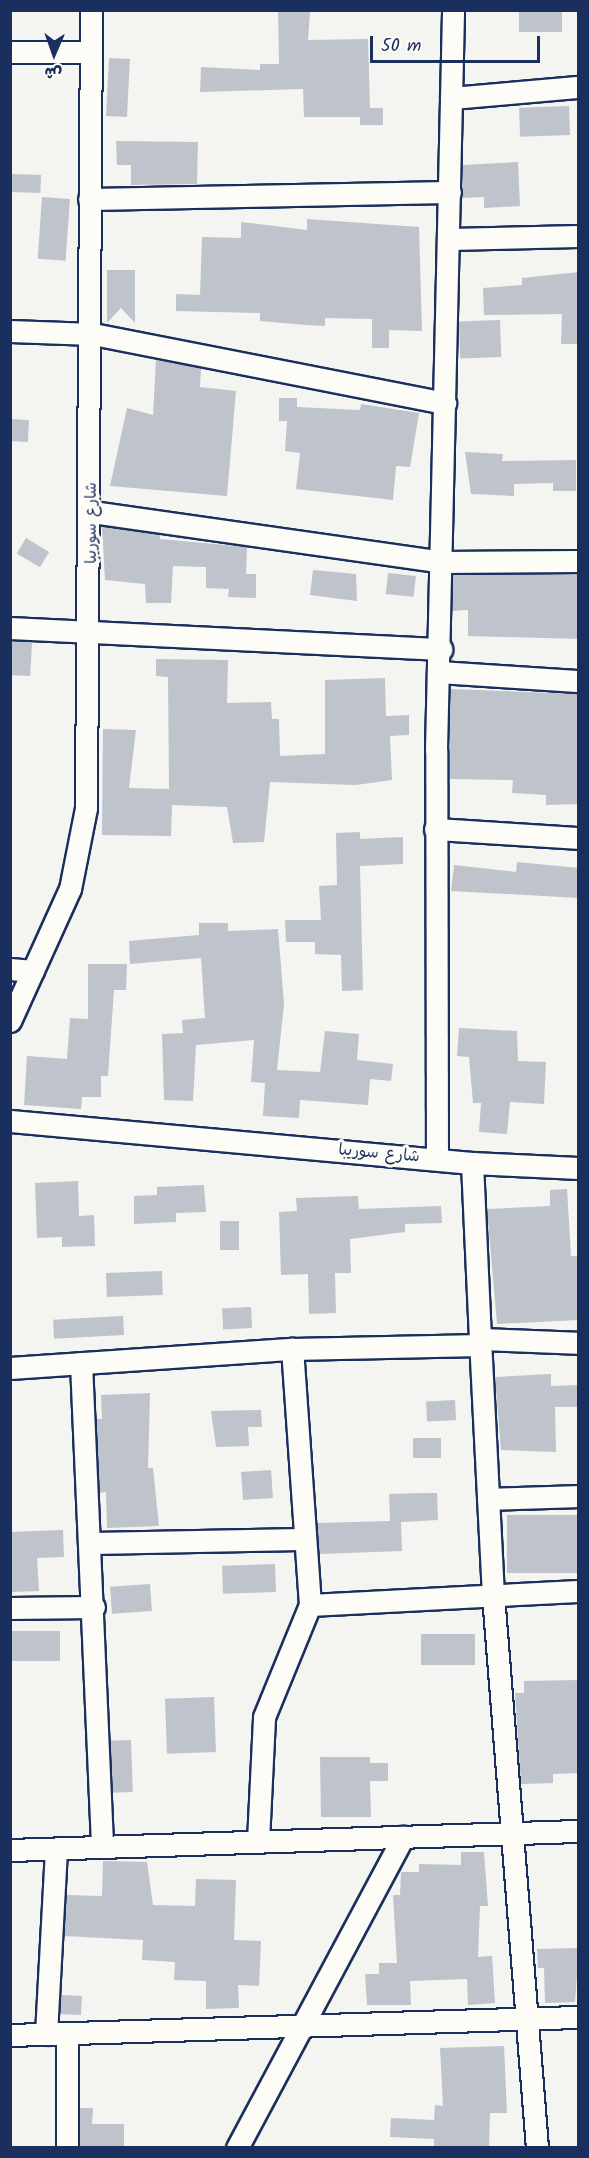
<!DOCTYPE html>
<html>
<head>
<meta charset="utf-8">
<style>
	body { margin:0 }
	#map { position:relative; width:589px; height:2158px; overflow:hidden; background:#f4f4f1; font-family:Kalam,"Playpen Sans Arabic",sans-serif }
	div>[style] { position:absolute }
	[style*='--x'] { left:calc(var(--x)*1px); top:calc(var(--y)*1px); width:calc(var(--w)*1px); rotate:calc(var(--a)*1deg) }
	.building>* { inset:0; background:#bfc3cc; transform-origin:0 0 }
	.roads { filter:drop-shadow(2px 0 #1b2f5e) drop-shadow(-2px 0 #1b2f5e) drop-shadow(0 2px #1b2f5e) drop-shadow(0 -2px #1b2f5e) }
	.minor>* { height:21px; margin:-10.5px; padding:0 10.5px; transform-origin:10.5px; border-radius:10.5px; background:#fdfcf7 }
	span { translate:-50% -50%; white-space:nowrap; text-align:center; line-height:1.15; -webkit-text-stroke:6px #fdfcf7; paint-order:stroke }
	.street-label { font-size:16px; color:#1b2f5e }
	.frame { position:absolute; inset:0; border:12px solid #1b2f5e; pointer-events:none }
	.north { position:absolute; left:24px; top:24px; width:60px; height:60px; -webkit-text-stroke:4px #fdfcf7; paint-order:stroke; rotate:182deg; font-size:16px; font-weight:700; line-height:24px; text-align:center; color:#1b2f5e }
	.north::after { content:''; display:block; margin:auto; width:21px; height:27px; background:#1b2f5e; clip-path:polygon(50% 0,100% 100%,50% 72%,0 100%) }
	.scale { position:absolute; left:370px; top:36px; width:170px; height:27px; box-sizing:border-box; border:3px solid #1b2f5e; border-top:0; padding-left:8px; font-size:18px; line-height:21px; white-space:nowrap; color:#1b2f5e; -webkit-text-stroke:4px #fdfcf7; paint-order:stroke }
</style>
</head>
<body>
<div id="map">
	<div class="building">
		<i style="left:519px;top:10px;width:43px;height:22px"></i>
		<i style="clip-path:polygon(278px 11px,310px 12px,308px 40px,368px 39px,370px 108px,383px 108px,383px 125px,360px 125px,360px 117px,304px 117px,303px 89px,200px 92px,201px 67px,260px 70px,260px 64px,279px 64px)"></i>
		<i style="left:109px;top:58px;width:21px;height:58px;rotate:3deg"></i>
		<i style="left:569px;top:106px;width:29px;height:50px;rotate:88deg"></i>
		<i style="clip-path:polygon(116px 141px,198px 142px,197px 184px,131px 185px,131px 165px,117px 165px)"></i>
		<i style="clip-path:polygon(518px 162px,520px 206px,484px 208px,484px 197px,463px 198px,462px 165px)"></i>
		<i style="left:10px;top:174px;width:31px;height:18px;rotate:2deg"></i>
		<i style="left:42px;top:197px;width:28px;height:62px;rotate:4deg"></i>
		<i style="clip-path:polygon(307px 219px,419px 227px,422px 331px,389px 330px,389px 348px,372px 348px,372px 319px,325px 318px,325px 326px,306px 325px,260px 321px,260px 313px,176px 311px,176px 294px,200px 295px,202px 237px,241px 238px,241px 222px,307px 230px)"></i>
		<i style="clip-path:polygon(107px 270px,135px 270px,135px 323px,121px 308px,107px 323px)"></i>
		<i style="clip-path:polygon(579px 272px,579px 344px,561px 344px,562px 314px,484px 315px,483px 288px,522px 285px,522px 278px)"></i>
		<i style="left:500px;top:320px;width:37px;height:41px;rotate:88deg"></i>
		<i style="clip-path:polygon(156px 360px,201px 368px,200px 387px,236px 391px,227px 496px,110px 486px,127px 408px,153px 415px)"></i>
		<i style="clip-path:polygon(279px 398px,297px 398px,297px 407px,360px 410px,361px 404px,419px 413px,410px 467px,396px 466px,393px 500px,296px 489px,300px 453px,285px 451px,287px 421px,279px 421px)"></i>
		<i style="left:10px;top:419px;width:19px;height:22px;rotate:3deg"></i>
		<i style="clip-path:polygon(465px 452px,503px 454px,502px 461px,576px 460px,576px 491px,553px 491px,553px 483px,514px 484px,514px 496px,471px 494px)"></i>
		<i style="clip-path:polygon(102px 526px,160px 535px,160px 539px,247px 547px,246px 574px,256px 574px,256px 598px,228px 597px,229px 589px,206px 588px,206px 567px,173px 566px,171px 603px,146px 603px,145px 584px,105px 580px)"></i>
		<i style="left:26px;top:538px;width:27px;height:18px;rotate:31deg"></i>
		<i style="clip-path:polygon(313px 570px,356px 574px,357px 601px,310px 595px)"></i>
		<i style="left:388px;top:573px;width:28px;height:21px;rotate:6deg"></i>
		<i style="clip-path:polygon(579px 574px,579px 639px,468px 636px,468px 610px,452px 611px,453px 575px)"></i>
		<i style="left:10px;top:641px;width:22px;height:34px;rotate:3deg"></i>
		<i style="clip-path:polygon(156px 659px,228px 660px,227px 703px,271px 702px,272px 719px,279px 719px,280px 756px,325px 754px,325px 680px,385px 678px,386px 716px,409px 715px,409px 735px,390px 736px,392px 780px,356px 785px,270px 782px,264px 842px,233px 843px,227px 807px,172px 805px,171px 836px,102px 835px,103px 729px,136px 730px,129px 788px,169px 789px,168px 677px,156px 676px)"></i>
		<i style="clip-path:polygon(450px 689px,579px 694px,579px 804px,546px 805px,546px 795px,512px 793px,513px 780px,450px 779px)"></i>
		<i style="clip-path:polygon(360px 832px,360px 839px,403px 837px,403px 864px,360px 866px,363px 990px,342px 991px,341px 955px,315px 954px,315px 942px,286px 942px,285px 920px,321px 920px,319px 886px,337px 885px,336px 833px)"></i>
		<i style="clip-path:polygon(517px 862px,579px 868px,579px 898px,451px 891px,454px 865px,516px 872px)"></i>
		<i style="clip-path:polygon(199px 923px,228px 923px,228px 931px,278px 929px,284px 1004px,277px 1070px,320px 1072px,325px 1031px,359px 1034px,357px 1060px,393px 1064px,391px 1081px,370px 1079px,368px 1105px,300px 1100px,299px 1118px,263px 1116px,265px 1083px,251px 1082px,254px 1040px,196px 1045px,193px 1101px,164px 1100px,162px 1034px,183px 1033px,182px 1020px,205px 1018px,201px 958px,130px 964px,129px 941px,199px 935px)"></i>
		<i style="clip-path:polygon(88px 964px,127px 964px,126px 990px,114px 990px,108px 1076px,101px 1076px,101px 1097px,82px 1097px,81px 1109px,24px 1105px,27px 1056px,67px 1059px,70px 1018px,88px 1019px)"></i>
		<i style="clip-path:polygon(459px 1028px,517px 1031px,518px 1061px,546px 1062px,544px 1104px,510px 1102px,507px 1134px,479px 1132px,481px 1103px,473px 1103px,469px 1057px,457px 1056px)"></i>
		<i style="clip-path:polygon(78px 1181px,79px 1216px,94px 1215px,95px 1246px,62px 1247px,62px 1237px,37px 1238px,35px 1183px)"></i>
		<i style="clip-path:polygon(204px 1185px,206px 1212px,176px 1213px,176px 1222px,134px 1224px,134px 1196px,157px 1195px,157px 1187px)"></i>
		<i style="clip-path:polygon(567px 1189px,571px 1256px,579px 1256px,579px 1320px,497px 1324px,487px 1209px,550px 1206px,550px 1190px)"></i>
		<i style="clip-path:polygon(358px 1196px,359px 1209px,441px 1206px,442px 1223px,405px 1224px,405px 1232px,350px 1239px,351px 1273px,335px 1273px,336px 1313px,309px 1314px,308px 1274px,281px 1275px,279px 1212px,297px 1211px,296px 1198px)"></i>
		<i style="left:220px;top:1221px;width:19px;height:29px"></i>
		<i style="left:162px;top:1271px;width:24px;height:56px;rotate:88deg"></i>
		<i style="left:251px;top:1307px;width:21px;height:29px;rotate:87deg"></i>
		<i style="left:123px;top:1316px;width:19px;height:70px;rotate:87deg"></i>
		<i style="clip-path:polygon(551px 1374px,551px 1386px,577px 1385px,577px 1407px,555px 1407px,556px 1452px,501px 1450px,495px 1377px)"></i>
		<i style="clip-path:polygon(150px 1393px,148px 1468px,153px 1468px,159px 1526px,107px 1528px,106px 1492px,99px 1493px,96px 1419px,102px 1419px,101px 1395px)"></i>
		<i style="left:455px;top:1400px;width:20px;height:29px;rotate:87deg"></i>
		<i style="clip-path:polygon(261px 1410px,262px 1427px,248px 1427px,249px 1446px,216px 1447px,211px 1411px)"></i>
		<i style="left:413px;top:1438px;width:28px;height:20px"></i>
		<i style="left:271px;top:1470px;width:28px;height:30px;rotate:86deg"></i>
		<i style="clip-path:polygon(421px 1493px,437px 1493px,438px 1520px,401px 1522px,402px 1551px,319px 1554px,317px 1523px,390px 1521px,389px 1494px)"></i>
		<i style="left:579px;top:1515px;width:58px;height:72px;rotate:90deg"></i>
		<i style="clip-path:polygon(63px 1530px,64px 1557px,37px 1558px,39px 1591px,10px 1592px,10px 1532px)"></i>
		<i style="left:275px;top:1564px;width:28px;height:53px;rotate:88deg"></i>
		<i style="left:150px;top:1584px;width:27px;height:40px;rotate:86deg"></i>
		<i style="left:60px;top:1631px;width:30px;height:50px;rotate:90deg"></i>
		<i style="left:421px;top:1634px;width:54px;height:31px"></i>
		<i style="clip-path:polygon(579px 1680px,579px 1773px,553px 1774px,553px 1783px,521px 1784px,515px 1693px,524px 1693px,524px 1681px)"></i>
		<i style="left:214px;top:1697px;width:55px;height:49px;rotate:88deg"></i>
		<i style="left:131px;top:1740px;width:52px;height:21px;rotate:88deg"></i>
		<i style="clip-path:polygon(320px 1757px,370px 1757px,370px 1763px,388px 1763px,388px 1781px,370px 1781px,371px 1817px,321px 1817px)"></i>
		<i style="clip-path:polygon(461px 1852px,484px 1852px,488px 1906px,480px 1906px,478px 1957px,492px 1956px,495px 2003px,468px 2005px,467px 1979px,410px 1981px,411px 2005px,367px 2005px,365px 1974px,379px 1974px,379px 1963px,397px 1963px,393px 1895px,400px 1895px,401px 1872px,419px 1872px,419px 1864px,461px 1865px)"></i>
		<i style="clip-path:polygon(103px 1861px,147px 1862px,153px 1905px,195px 1906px,196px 1879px,236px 1880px,234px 1940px,261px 1941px,259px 1986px,238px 1985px,239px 2008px,206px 2009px,206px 1981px,174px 1980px,175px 1962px,142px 1960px,143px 1940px,64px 1936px,66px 1895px,102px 1896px)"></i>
		<i style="clip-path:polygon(579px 1948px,575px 2002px,545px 2003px,544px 1968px,538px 1968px,537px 1949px)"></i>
		<i style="left:61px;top:1995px;width:21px;height:19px;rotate:3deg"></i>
		<i style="clip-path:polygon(504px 2046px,507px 2113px,490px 2113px,489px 2148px,434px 2148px,434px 2139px,390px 2137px,391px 2118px,434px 2120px,435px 2105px,443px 2106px,440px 2048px)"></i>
		<i style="clip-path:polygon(80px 2108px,93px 2108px,92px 2124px,124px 2124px,124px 2148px,80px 2148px)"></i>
	</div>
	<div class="roads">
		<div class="minor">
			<i style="--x:10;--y:52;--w:81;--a:0"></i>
			<i style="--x:451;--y:98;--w:127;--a:-5"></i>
			<i style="--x:89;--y:199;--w:361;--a:-1.1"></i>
			<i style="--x:450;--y:239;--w:128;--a:-1.3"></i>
			<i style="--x:10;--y:331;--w:83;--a:2.1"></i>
			<i style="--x:93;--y:334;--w:359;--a:11.1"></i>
			<i style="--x:92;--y:512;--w:354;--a:8.1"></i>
			<i style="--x:442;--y:562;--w:136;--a:-0.4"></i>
			<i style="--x:10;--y:628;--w:432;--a:2.8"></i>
			<i style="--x:438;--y:672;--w:140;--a:3.7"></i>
			<i style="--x:435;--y:829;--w:143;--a:3.6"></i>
			<i style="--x:10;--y:969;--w:23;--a:5"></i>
			<i style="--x:10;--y:1021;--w:145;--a:-65.6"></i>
			<i style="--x:70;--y:889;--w:83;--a:-78.8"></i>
			<i style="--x:86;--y:808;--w:798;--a:-89.64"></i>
			<i style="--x:10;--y:1121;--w:464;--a:5.2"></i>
			<i style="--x:472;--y:1163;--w:176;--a:87.4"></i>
			<i style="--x:480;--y:1339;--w:98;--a:2.3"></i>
			<i style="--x:437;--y:1159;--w:409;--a:-90.1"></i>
			<i style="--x:436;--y:750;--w:740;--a:-88.68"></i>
			<i style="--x:472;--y:1163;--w:106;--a:2.7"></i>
			<i style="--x:480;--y:1339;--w:256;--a:87.1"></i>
			<i style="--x:493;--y:1595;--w:555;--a:85.45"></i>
			<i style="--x:81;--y:1363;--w:482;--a:87.5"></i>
			<i style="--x:10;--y:1368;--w:283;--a:-3.9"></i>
			<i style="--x:292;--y:1349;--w:189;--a:-1.2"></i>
			<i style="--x:488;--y:1499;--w:90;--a:-1.9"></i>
			<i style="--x:90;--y:1543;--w:213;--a:-1.1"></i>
			<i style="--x:310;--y:1605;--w:268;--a:-3"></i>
			<i style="--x:10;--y:1608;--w:84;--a:-0.7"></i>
			<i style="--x:258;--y:1841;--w:124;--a:-87.2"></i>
			<i style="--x:264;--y:1717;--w:121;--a:-67.7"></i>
			<i style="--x:310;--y:1605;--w:257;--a:-94"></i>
			<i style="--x:10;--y:1850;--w:568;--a:-1.92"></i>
			<i style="--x:46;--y:2034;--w:185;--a:-86.9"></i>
			<i style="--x:10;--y:2035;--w:568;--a:-1.82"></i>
			<i style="--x:67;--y:2148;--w:115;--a:-90"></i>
			<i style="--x:237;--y:2148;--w:353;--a:-61.9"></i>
		</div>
	</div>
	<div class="street-label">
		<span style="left:92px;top:523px;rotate:-90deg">شارع سوريبا</span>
		<span style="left:379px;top:1154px;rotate:5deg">شارع سوريبا</span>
	</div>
	<div class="frame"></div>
	<div class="north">ش</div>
	<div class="scale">50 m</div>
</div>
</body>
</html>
